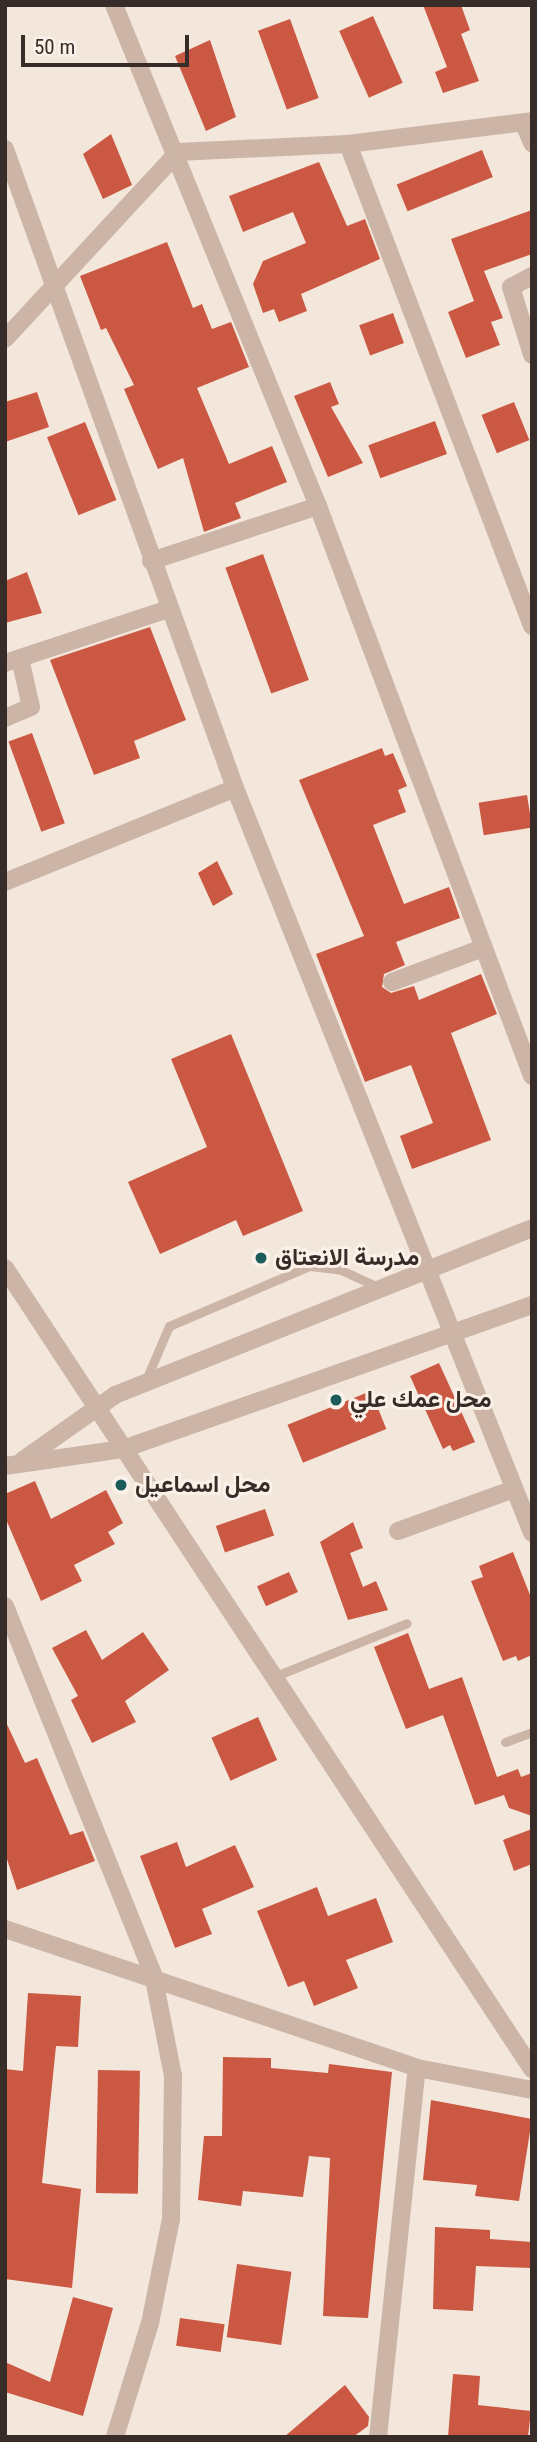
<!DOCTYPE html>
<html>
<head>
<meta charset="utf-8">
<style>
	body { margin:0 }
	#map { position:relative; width:537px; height:2442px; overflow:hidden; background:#f3e7dc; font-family:"Roboto Condensed",Vazirmatn,sans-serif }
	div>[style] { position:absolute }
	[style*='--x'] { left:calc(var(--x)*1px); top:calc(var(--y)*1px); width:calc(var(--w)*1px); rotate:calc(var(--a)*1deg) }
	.building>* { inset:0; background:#cb5842; transform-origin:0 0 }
	.service>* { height:9px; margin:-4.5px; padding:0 4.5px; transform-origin:4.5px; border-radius:4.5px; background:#ccb5a7 }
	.minor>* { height:18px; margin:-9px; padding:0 9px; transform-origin:9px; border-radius:9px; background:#ccb5a7 }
	.tertiary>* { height:18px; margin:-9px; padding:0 9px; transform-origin:9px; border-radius:9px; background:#ccb5a7 }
	.dots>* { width:19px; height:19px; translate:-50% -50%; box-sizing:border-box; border:4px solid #fbf1e9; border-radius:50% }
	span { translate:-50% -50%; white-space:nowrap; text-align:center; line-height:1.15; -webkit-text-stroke:6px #fbf1e9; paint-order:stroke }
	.poi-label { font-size:24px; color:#382c28; font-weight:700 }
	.left { translate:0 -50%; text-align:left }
	.frame { position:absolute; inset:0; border:7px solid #382c28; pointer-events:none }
	.scale { position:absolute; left:21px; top:35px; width:168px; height:32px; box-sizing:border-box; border:4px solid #382c28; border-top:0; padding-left:9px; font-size:21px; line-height:24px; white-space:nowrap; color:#382c28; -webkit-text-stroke:5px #fbf1e9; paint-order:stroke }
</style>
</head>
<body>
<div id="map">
	<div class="building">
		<i style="clip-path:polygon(423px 5px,461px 5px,470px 30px,461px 34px,479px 81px,443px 93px,435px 72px,447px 67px)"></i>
		<i style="left:373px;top:16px;width:73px;height:37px;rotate:66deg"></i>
		<i style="left:290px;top:19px;width:84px;height:34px;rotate:70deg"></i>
		<i style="clip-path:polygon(210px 40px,236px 117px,206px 131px,175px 56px)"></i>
		<i style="clip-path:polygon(111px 134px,132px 185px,103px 199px,83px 154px)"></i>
		<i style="left:482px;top:150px;width:29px;height:92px;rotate:68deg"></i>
		<i style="clip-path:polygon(319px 162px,347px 226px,365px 219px,380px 259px,301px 294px,307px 311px,279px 322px,274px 309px,263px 313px,253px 284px,263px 261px,306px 243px,293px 212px,243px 232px,229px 196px)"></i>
		<i style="clip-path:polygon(532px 210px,532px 254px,484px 271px,503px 318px,491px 322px,500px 345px,466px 358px,448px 312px,474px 301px,451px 239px)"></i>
		<i style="clip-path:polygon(167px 242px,193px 308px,202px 304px,212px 329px,231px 322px,249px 367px,197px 388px,229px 464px,272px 446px,287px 482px,235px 503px,241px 518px,204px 532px,183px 458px,158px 469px,124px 389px,134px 385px,106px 328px,101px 330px,80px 276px)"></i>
		<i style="left:393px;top:313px;width:32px;height:36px;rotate:70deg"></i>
		<i style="clip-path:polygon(330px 382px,339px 404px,331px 407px,363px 463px,328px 477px,294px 396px)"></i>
		<i style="clip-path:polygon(37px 392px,49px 427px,5px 442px,5px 402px)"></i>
		<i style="left:514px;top:402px;width:41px;height:35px;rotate:68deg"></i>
		<i style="left:435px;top:421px;width:35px;height:71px;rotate:70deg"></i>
		<i style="left:85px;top:422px;width:84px;height:41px;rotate:68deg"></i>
		<i style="left:263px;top:554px;width:134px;height:40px;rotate:70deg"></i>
		<i style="clip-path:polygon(27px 572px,42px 613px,5px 623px,5px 581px)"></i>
		<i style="clip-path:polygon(150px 627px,186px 720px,134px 741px,140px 758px,94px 775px,50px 660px)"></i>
		<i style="left:32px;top:733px;width:96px;height:25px;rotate:70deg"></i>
		<i style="clip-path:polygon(382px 748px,385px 756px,393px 753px,407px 786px,398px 790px,406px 812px,373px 825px,404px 904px,449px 887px,460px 918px,396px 942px,405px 965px,384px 974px,382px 987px,391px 993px,414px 986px,419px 1000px,481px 974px,497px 1014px,451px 1033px,491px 1140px,412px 1169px,400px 1136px,433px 1123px,411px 1065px,365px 1082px,316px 954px,364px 936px,299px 780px)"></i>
		<i style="left:527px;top:795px;width:33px;height:49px;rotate:81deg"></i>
		<i style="clip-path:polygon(217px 861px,233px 894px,213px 906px,198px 873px)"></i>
		<i style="clip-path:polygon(231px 1034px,303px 1211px,243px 1236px,236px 1220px,160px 1254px,128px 1182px,207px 1147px,171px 1059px)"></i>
		<i style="clip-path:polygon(439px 1363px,475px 1442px,453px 1451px,450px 1445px,443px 1449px,410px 1376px)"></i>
		<i style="left:371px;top:1391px;width:41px;height:90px;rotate:68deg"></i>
		<i style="clip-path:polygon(35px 1481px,51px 1519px,106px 1490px,123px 1523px,108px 1532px,115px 1544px,74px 1565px,82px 1581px,41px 1601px,5px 1517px,5px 1494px)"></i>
		<i style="left:265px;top:1509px;width:28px;height:52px;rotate:71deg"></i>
		<i style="clip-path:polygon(353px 1522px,363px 1548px,350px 1553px,363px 1587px,376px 1581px,388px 1610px,348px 1620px,320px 1542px)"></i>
		<i style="clip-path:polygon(513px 1552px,532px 1600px,532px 1655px,518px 1661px,516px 1656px,503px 1661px,471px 1581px,483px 1577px,479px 1566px)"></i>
		<i style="left:289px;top:1572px;width:22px;height:35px;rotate:66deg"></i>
		<i style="clip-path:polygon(86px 1630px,102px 1660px,143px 1632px,169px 1670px,125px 1701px,136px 1722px,92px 1743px,71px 1700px,78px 1696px,52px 1648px)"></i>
		<i style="clip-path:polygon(408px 1633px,429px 1689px,462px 1677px,497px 1777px,518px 1769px,521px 1777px,532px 1773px,532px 1816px,509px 1808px,504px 1795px,475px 1805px,443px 1715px,406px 1729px,374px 1647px)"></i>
		<i style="left:258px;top:1717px;width:47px;height:51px;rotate:66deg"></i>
		<i style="clip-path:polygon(5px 1720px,25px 1763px,37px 1758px,70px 1835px,83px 1831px,95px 1861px,17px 1890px,5px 1853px)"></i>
		<i style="clip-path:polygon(532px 1829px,532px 1864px,514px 1871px,503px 1840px)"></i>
		<i style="clip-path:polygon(177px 1842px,186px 1867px,235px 1845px,254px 1887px,202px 1909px,212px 1934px,175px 1948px,140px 1856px)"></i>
		<i style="clip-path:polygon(317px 1887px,328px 1916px,376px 1898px,393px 1942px,346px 1960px,358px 1988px,314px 2006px,304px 1981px,288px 1987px,257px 1911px)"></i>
		<i style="clip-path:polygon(28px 1993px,81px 1996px,78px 2047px,56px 2046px,42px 2183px,81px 2189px,72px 2288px,5px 2279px,5px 2069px,23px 2071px)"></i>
		<i style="clip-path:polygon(223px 2057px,271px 2058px,271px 2068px,328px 2073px,329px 2064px,392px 2072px,368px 2318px,323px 2316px,330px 2158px,309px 2156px,303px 2197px,243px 2191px,241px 2206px,198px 2200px,204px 2136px,222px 2136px)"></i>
		<i style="left:98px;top:2070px;width:42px;height:123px;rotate:1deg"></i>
		<i style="clip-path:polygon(431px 2100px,532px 2119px,519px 2201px,475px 2196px,477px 2185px,423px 2180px)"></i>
		<i style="clip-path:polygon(435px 2227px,490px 2230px,490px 2239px,532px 2242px,532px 2268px,476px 2266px,473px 2311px,433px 2309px)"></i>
		<i style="left:237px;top:2264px;width:55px;height:74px;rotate:8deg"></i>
		<i style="clip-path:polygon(73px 2297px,113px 2308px,83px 2416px,5px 2392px,5px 2362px,50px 2382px)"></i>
		<i style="left:180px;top:2318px;width:45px;height:28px;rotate:8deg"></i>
		<i style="clip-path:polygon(453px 2374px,480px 2376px,478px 2405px,531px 2411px,528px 2437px,448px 2437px)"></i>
		<i style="clip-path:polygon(345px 2385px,369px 2417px,368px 2426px,353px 2437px,284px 2437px)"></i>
	</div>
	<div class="service">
		<i style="--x:145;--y:1382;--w:61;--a:-66.8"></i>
		<i style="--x:169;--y:1326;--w:153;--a:-23.1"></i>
		<i style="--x:310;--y:1266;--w:31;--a:7"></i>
		<i style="--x:341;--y:1270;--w:41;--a:24.7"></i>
		<i style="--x:273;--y:1677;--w:144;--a:-21.9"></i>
		<i style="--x:505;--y:1742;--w:29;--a:-20"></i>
	</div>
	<div class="minor">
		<i style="--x:114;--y:5;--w:541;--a:67.84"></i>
		<i style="--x:318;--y:506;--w:609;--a:69.42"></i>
		<i style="--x:524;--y:124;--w:21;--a:67"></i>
		<i style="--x:348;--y:144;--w:516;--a:69.11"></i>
		<i style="--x:5;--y:149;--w:679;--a:70.2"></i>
		<i style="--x:235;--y:788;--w:802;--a:68.26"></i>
		<i style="--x:532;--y:276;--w:24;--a:152"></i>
		<i style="--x:511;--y:287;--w:71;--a:72.8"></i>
		<i style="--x:5;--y:339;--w:255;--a:-47.2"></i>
		<i style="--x:178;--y:152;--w:170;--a:-2.7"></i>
		<i style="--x:348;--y:144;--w:185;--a:-7.1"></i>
		<i style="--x:151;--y:561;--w:176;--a:-18.2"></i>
		<i style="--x:5;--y:663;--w:172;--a:-18.3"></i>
		<i style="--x:5;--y:718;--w:28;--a:-23"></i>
		<i style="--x:31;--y:707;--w:50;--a:-102.7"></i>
		<i style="--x:5;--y:882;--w:248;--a:-22.2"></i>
		<i style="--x:392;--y:982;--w:97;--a:-20.5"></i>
		<i style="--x:23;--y:1460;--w:113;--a:-35.2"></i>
		<i style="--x:115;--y:1395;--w:449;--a:-21.8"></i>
		<i style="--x:5;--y:1466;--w:119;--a:-8.2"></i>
		<i style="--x:123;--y:1449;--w:434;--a:-19.4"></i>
		<i style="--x:398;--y:1531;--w:123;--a:-19.9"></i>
		<i style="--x:5;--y:1606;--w:397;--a:68.1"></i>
		<i style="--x:153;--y:1974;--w:104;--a:78.9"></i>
		<i style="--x:173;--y:2076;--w:143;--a:90.8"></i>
		<i style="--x:171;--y:2219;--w:106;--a:101.4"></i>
		<i style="--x:150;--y:2323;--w:119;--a:107.1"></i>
		<i style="--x:5;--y:1929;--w:435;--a:18.6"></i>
		<i style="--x:417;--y:2068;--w:117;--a:10.8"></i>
		<i style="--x:378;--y:2437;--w:371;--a:-84"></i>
	</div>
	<div class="tertiary">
		<i style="--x:5;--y:1268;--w:959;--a:56.66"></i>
	</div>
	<div class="dots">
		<i style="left:261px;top:1258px;background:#1c5c5b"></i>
		<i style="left:336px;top:1400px;background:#1c5c5b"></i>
		<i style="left:121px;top:1485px;background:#1c5c5b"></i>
	</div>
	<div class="poi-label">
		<span class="left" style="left:275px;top:1258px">مدرسة الانعتاق</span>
		<span class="left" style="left:350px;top:1400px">محل عمك علي</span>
		<span class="left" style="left:135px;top:1485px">محل اسماعيل</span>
	</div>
	<div class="frame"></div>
	<div class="scale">50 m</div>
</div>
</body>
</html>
